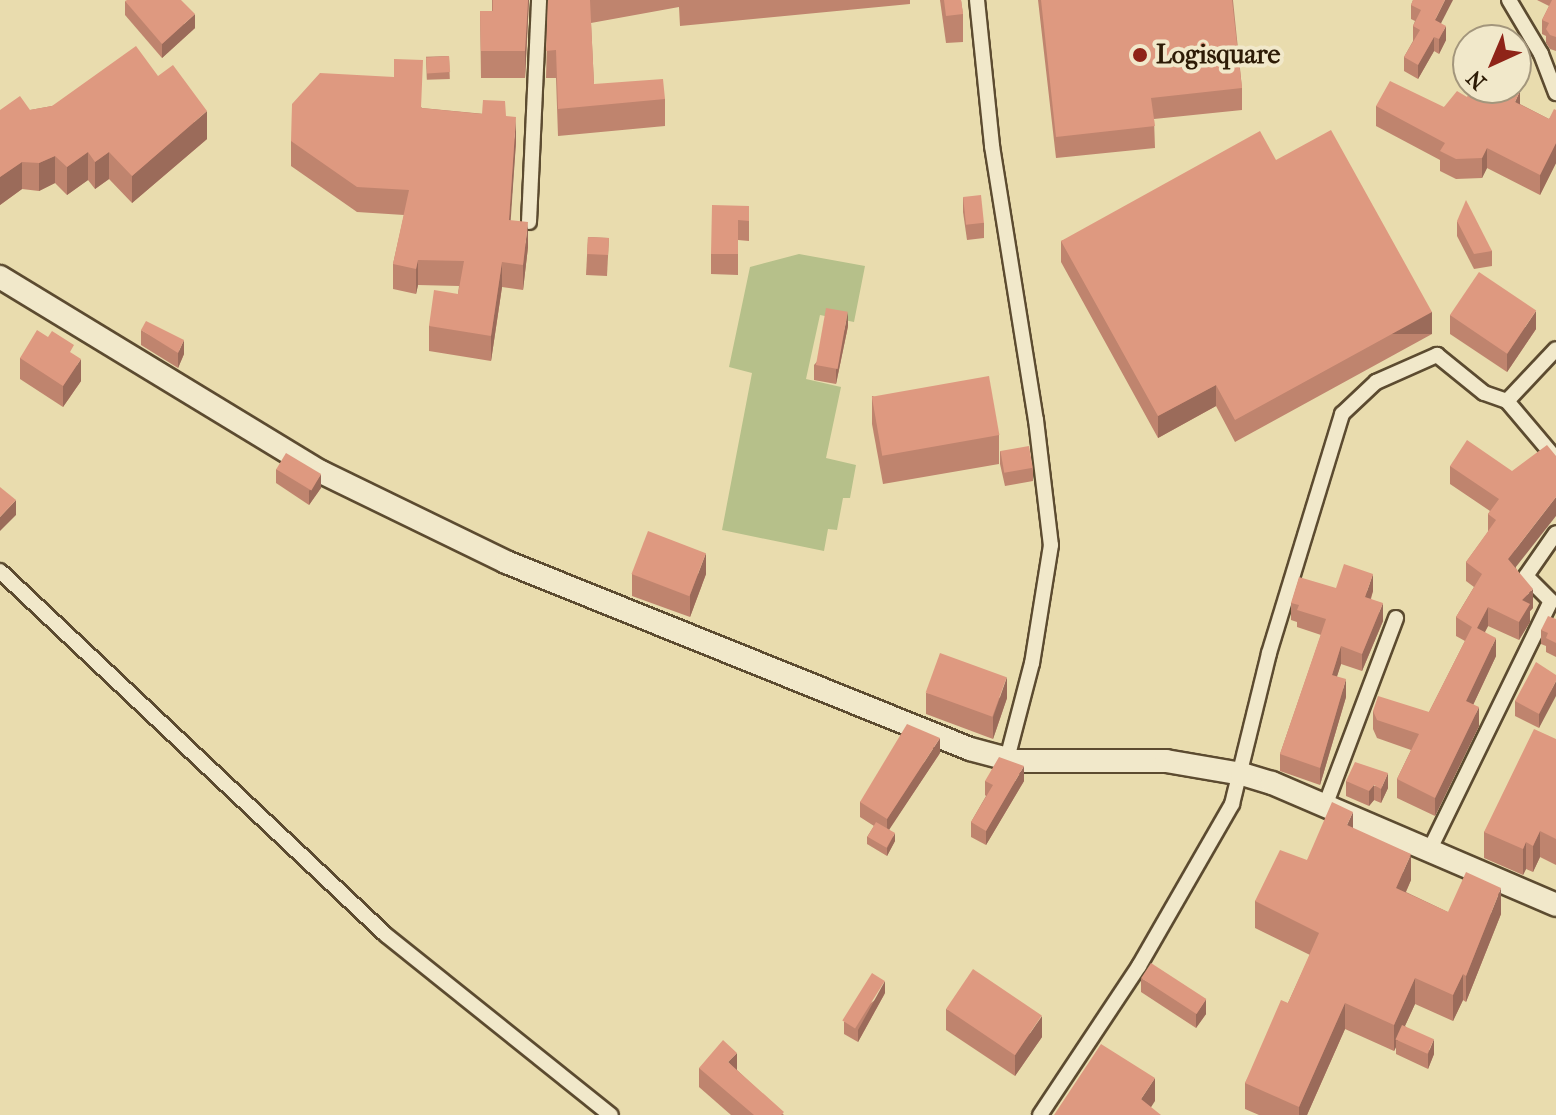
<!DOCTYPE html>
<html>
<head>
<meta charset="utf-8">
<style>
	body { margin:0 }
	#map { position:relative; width:1556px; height:1115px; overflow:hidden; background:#e9dcae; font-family:"IM FELL French Canon",serif }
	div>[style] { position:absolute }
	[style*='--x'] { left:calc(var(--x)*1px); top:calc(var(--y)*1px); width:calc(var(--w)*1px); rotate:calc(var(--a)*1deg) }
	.green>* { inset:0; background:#b6c08a }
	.roads { filter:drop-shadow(2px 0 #5c4b30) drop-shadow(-2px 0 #5c4b30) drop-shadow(0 2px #5c4b30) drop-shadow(0 -2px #5c4b30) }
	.street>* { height:14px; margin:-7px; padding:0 7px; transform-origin:7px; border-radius:7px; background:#f1e8ca }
	.secondary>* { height:22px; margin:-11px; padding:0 11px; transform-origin:11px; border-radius:11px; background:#f1e8ca }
	.wall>* { inset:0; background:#bf846e; transform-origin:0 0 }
	.shaded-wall>* { inset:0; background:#9b6b5a; transform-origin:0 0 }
	.building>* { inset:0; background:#de9980; transform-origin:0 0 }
	.dots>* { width:22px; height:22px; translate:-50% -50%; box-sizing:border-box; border:4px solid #f1e8ca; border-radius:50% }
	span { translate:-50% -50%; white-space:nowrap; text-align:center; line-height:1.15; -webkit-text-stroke:8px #f1e8ca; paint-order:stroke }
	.poi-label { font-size:26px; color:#2d1b06; font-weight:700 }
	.left { translate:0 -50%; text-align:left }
	.north { position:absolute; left:1452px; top:24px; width:80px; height:80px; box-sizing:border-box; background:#f1e8ca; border:2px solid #a3967c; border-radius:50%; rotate:224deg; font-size:22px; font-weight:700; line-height:32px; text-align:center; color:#2d1b06 }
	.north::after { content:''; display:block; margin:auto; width:28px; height:36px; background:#8f2418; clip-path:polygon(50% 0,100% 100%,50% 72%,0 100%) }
</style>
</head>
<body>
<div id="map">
	<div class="green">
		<i style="clip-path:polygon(799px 254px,865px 266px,854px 322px,820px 315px,806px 379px,841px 387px,826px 458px,856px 465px,850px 498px,843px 498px,837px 530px,828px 529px,824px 551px,722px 530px,752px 373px,729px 367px,750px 267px)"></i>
	</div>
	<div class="roads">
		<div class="street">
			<i style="--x:977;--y:0;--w:147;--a:84.1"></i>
			<i style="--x:992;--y:146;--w:278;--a:80.9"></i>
			<i style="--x:1036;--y:420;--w:126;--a:83.2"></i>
			<i style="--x:1051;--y:545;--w:120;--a:99.1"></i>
			<i style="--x:1032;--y:663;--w:99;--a:104.6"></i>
			<i style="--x:1509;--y:0;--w:63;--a:59.3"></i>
			<i style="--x:1541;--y:54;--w:42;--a:69"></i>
			<i style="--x:529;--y:222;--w:222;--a:-87.4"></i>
			<i style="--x:1507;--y:401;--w:71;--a:-46.7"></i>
			<i style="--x:0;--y:571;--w:531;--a:43.32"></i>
			<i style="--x:386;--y:935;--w:288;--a:38.7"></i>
			<i style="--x:1325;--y:806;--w:201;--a:-69.3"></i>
			<i style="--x:1430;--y:849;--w:276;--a:-64"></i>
			<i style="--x:1551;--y:601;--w:35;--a:-135"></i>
			<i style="--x:1526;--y:576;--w:52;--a:-55.1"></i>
			<i style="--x:1040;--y:1115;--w:179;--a:-56.4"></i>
			<i style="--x:1139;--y:966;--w:187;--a:-60.1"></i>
			<i style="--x:1232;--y:804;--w:155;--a:-76.2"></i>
			<i style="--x:1269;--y:653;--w:250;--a:-73"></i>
			<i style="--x:1342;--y:414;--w:47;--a:-43.3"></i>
			<i style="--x:1376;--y:382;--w:67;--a:-23.9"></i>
			<i style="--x:1437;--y:355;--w:60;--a:39"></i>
			<i style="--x:1484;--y:393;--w:24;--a:19"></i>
			<i style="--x:1507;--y:401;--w:76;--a:49.8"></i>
		</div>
		<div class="secondary">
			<i style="--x:0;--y:277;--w:376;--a:31.3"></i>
			<i style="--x:321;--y:472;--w:206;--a:25.9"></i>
			<i style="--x:506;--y:562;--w:500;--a:21.95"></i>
			<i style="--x:970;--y:749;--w:47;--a:14.9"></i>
			<i style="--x:1015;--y:761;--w:151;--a:0"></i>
			<i style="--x:1166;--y:761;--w:77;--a:9.7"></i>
			<i style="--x:1242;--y:774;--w:31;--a:17"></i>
			<i style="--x:1272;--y:783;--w:309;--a:23.2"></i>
		</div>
	</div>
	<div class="wall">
		<i style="clip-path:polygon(492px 0,529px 0,525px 78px,481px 78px,480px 11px,492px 11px)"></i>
		<i style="clip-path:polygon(548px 0,910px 0,910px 4px,680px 26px,679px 7px,591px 23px,594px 84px,665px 99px,665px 126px,558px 136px,556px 78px,546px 78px)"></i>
		<i style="clip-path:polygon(940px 0,961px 0,963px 14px,963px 42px,946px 43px)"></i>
		<i style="clip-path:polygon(1038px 0,1233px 0,1242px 88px,1242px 110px,1154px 119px,1155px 148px,1056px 158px)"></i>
		<i style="clip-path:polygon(1413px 0,1441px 23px,1446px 40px,1439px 54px,1434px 51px,1418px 79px,1404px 71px,1404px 57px,1413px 41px,1413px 26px,1415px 21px,1411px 19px,1411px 5px)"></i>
		<i style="clip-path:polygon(1537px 0,1556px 0,1556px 51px,1550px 49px,1546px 43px,1546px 36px,1542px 34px,1542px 20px,1549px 6px)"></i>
		<i style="clip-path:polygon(125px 1px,195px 28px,162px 58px,125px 15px)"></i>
		<i style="left:449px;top:56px;width:23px;height:23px;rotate:88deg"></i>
		<i style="clip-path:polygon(158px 76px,207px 139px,132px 203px,109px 179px,95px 189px,88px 180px,67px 195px,55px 183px,39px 191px,22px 189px,0 205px,0 110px,30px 110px,52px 106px)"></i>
		<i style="clip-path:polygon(394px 77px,422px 108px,506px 116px,516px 142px,510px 220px,528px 247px,523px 290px,502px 287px,491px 361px,429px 351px,429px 326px,458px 294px,459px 286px,418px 285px,416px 294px,393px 289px,393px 264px,404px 215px,357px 212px,291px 166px,291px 141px)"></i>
		<i style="clip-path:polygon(1467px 97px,1520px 104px,1549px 119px,1556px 110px,1556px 163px,1540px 195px,1487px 168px,1482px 178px,1456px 179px,1440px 171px,1440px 160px,1376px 126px,1376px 106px,1444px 107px)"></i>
		<i style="clip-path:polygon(1276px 160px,1432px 334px,1235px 442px,1216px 406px,1158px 438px,1061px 262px,1061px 241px)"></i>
		<i style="clip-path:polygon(963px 197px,984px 223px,984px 238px,967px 240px,963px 212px)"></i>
		<i style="clip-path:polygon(749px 206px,749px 241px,738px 240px,738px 275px,711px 274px,711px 254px)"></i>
		<i style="clip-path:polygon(1457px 221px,1492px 251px,1492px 266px,1474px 269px,1457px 236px)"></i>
		<i style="left:588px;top:237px;width:21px;height:38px;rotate:3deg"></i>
		<i style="clip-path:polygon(1450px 315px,1536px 329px,1507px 372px,1450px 334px)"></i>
		<i style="clip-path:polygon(848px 326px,836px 384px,814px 380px,814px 365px)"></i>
		<i style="clip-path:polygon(141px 330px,184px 354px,178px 368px,141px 345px)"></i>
		<i style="clip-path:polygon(74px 355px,81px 381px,63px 407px,20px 379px,20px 358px)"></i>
		<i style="clip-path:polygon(872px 396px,999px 435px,999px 464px,883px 484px,872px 424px)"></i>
		<i style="clip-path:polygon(1000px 451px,1033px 468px,1033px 481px,1005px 486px,1000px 464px)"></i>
		<i style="clip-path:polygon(1450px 466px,1512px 471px,1516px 568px,1533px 608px,1530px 611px,1530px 622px,1519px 640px,1488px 626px,1485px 632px,1496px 656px,1473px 705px,1479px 726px,1435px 816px,1397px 798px,1397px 779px,1411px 750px,1377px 738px,1373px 729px,1373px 711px,1429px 712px,1465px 641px,1456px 636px,1456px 617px,1474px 587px,1466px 581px,1466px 562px,1488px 532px,1488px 514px,1490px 511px,1450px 484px)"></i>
		<i style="clip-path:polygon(276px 469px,321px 488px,309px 505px,276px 483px)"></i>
		<i style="clip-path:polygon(632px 574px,706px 574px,690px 617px,632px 596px)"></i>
		<i style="clip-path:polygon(1373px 591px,1371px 599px,1383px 621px,1362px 671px,1341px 664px,1337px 676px,1346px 697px,1320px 785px,1280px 771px,1280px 754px,1321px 635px,1297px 627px,1297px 622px,1291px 620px,1291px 603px)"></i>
		<i style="clip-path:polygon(1556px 619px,1556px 657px,1546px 652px,1546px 646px,1541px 644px,1541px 630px)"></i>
		<i style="clip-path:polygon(1556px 675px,1539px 728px,1515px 716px,1515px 701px)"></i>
		<i style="clip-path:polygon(926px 693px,1007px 698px,993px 739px,926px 714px)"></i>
		<i style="clip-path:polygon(1556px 739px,1556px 865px,1540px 857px,1533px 872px,1526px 869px,1523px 875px,1484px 858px,1484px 832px)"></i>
		<i style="clip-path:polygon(940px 753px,889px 829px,895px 841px,887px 856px,867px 844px,867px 837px,874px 826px,860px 817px,860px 802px)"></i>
		<i style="clip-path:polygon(985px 781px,1024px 781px,986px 845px,971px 837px,971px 822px,986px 796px,985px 795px)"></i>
		<i style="clip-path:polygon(1346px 781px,1388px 788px,1381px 803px,1374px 800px,1369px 806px,1346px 796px)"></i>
		<i style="clip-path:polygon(1353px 828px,1411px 880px,1406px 892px,1448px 912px,1501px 914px,1466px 1002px,1463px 1000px,1453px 1021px,1415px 1004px,1405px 1026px,1434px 1054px,1428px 1069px,1396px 1054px,1396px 1047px,1394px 1051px,1345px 1029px,1307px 1115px,1259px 1115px,1245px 1109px,1245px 1083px,1288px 1003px,1310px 955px,1255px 928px,1255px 901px,1307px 860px)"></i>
		<i style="clip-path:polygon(1141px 978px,1206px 1014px,1196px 1028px,1141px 992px)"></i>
		<i style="clip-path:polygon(885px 993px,858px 1042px,844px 1034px,844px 1022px)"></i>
		<i style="clip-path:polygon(946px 1009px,1042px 1037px,1015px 1076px,946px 1030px)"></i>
		<i style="clip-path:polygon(699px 1068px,737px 1070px,784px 1115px,731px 1115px,699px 1087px)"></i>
	</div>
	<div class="shaded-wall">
		<i style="clip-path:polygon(528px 0,529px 0,525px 78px,525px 51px)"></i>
		<i style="clip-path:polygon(1445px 0,1453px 0,1435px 35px,1435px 20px)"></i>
		<i style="clip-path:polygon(195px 14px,195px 28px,162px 58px,162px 44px)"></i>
		<i style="clip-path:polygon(1446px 26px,1446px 40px,1439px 54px,1439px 39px)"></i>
		<i style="clip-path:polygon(1434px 37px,1434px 51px,1418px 79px,1418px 65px)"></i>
		<i style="clip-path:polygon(1520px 91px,1520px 111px,1515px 102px)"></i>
		<i style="clip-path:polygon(207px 111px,207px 139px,132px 203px,132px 176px)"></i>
		<i style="clip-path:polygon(516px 117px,516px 142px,509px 245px,509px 220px)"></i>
		<i style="clip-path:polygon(1556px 143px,1556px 163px,1540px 195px,1540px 175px)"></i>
		<i style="clip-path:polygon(1487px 148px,1487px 168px,1482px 178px,1482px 158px)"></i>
		<i style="clip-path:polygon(88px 152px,88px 180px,67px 195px,67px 167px)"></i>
		<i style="clip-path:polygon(109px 152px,109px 179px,95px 189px,95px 162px)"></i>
		<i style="clip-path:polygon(55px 156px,55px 183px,39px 191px,39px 163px)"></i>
		<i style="clip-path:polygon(22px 162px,22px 189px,0 205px,0 177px)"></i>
		<i style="clip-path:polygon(528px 222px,528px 247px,523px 290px,523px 265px)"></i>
		<i style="clip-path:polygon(418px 260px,418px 285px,416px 294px,416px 269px)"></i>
		<i style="clip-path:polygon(502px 262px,502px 287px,491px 361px,491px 336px)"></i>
		<i style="clip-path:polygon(1536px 311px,1536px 329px,1507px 372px,1507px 354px)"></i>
		<i style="clip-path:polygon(848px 312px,848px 326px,836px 384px,836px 370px)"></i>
		<i style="left:1432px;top:312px;width:22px;height:225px;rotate:90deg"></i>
		<i style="clip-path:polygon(184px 340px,184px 354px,178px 368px,178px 353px)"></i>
		<i style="clip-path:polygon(81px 359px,81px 381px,63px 407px,63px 386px)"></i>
		<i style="clip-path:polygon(1216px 385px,1216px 406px,1158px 438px,1158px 416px)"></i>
		<i style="clip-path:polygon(321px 474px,321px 488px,309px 505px,309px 491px)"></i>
		<i style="clip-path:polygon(1556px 497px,1556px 516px,1508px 577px,1508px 559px)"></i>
		<i style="clip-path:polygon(16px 500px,16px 515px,0 531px,0 517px)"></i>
		<i style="clip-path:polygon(706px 553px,706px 574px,690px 617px,690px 595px)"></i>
		<i style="clip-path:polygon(1373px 574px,1373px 591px,1365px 615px,1365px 597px)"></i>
		<i style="clip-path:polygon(1533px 589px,1533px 608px,1530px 611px,1530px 622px,1519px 640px,1519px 622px,1522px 600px)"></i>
		<i style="clip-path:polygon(1383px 603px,1383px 621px,1362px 671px,1362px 654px)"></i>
		<i style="clip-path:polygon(1488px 607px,1488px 626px,1477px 647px,1477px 628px)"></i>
		<i style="clip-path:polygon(1496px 638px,1496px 656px,1466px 720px,1466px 701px)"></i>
		<i style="clip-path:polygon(1341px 646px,1341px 664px,1332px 692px,1332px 675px)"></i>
		<i style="clip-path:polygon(1007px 677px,1007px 698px,993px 739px,993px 717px)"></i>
		<i style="clip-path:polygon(1346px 679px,1346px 697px,1320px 785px,1320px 768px)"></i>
		<i style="clip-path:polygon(1556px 681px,1556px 696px,1539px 728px,1539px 714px)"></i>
		<i style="clip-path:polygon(1479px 707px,1479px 726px,1435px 816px,1435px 798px)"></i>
		<i style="clip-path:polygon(940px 738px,940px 753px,887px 833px,887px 819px)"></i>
		<i style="clip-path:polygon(1024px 766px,1024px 781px,986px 845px,986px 831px)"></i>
		<i style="clip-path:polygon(1388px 773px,1388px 788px,1381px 803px,1381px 789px)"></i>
		<i style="clip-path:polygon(1374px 785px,1374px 800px,1369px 806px,1369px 791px)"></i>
		<i style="clip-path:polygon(1353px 812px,1353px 838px,1347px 825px)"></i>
		<i style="clip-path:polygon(1540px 831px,1540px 857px,1533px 872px,1533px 846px)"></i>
		<i style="clip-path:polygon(895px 833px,895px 841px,887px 856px,887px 848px)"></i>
		<i style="clip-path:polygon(1526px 842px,1526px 869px,1523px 875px,1523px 849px)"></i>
		<i style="clip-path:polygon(1411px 854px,1411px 880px,1396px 914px,1396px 888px)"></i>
		<i style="clip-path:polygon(1501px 888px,1501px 914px,1466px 1002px,1466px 976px)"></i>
		<i style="clip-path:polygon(1463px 974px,1463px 1000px,1453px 1021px,1453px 995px)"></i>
		<i style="clip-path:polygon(1415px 978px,1415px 1004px,1398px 1041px,1396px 1040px,1396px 1047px,1394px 1051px,1394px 1025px)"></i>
		<i style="clip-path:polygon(885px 981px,885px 993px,858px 1042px,858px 1030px)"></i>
		<i style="clip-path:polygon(1206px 999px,1206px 1014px,1196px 1028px,1196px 1014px)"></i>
		<i style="clip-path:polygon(1345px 1003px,1345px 1029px,1307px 1115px,1299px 1115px,1299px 1107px)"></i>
		<i style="clip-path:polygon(1042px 1016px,1042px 1037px,1015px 1076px,1015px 1055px)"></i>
		<i style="clip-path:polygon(1434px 1039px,1434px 1054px,1428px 1069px,1428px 1054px)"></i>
		<i style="clip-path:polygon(737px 1053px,737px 1072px,728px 1062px)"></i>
		<i style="clip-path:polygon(1155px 1078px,1155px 1101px,1146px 1115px,1141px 1099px)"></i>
	</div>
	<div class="building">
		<i style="clip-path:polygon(127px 0,181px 0,195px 14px,162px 44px,125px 1px)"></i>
		<i style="clip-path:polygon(493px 0,528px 0,525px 51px,481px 51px,480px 11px,493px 11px)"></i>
		<i style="clip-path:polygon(548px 0,590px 0,594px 84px,663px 79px,665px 99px,558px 109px,556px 50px,546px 51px)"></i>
		<i style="clip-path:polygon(944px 0,961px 0,963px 14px,946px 16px)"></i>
		<i style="clip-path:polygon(1041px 0,1232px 0,1242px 88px,1151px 98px,1155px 126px,1056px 137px)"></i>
		<i style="clip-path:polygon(1413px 0,1445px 0,1435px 20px,1446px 26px,1439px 39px,1434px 37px,1418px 65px,1404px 57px,1420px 30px,1413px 26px,1421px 10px,1411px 5px)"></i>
		<i style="clip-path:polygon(1552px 0,1556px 0,1556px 37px,1550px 35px,1546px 29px,1549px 23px,1542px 20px)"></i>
		<i style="clip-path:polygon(136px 46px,158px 76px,173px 65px,207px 111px,132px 176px,109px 152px,95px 162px,88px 152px,67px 167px,55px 156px,39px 163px,22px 162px,0 177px,0 110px,20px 96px,30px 110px,52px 106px)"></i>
		<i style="left:449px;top:56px;width:16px;height:23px;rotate:86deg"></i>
		<i style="clip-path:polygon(394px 59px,423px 60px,421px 108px,482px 114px,483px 100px,505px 101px,506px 116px,516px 117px,509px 220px,528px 222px,523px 265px,502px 262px,491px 336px,429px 326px,434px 290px,458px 294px,464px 261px,418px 260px,416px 269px,393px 264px,409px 190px,357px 187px,291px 141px,292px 104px,320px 73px,394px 77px)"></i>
		<i style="clip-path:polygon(1390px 81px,1444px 107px,1457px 91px,1467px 97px,1471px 88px,1515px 88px,1520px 91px,1515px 102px,1549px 119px,1554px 109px,1556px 110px,1556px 143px,1540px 175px,1487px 148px,1482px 158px,1456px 159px,1440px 151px,1445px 143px,1376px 106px)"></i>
		<i style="clip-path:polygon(1331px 130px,1432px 312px,1235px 420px,1216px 385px,1158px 416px,1061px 241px,1260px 131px,1276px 160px)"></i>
		<i style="left:981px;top:195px;width:28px;height:18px;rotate:84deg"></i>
		<i style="clip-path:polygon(1466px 200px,1492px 251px,1474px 254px,1457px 221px)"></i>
		<i style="clip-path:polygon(712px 205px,749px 206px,749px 221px,738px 220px,738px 254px,711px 254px)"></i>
		<i style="left:588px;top:237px;width:21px;height:17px;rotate:3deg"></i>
		<i style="left:1479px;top:272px;width:69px;height:52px;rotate:34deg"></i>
		<i style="left:826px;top:308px;width:22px;height:58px;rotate:10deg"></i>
		<i style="clip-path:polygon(146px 321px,184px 340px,178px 353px,141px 330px)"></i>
		<i style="clip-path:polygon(37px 330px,48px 337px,52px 331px,74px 345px,70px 352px,81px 359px,63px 386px,20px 358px)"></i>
		<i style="left:989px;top:376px;width:60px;height:119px;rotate:80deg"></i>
		<i style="clip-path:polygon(1467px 440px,1512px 471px,1547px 445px,1556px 456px,1556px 497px,1508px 559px,1533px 589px,1522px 600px,1530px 604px,1519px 622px,1488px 607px,1477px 628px,1496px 638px,1466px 701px,1479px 707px,1435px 798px,1397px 779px,1419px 734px,1377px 720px,1373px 711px,1378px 696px,1429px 712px,1472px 627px,1456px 617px,1482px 574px,1466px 562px,1496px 520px,1488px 514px,1499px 499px,1450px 466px)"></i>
		<i style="left:1029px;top:446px;width:22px;height:29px;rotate:80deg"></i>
		<i style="left:286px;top:453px;width:41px;height:19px;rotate:31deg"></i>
		<i style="clip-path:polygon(0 487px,16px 500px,0 517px)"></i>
		<i style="left:648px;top:531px;width:62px;height:46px;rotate:21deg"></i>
		<i style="clip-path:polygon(1344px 564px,1373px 574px,1365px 597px,1383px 603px,1362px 654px,1341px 646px,1332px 675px,1346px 679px,1320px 768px,1280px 754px,1326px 619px,1297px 610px,1299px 605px,1291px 603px,1299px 577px,1336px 588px)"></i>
		<i style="clip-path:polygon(1548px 616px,1556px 619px,1556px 643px,1546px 638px,1548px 633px,1541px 630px)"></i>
		<i style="left:940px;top:653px;width:71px;height:42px;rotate:20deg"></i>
		<i style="clip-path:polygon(1536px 662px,1556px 675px,1556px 681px,1539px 714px,1515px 701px)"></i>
		<i style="clip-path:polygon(907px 724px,940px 738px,887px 819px,860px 802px)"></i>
		<i style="clip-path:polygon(1534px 729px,1556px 739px,1556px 839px,1540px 831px,1533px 846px,1526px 842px,1523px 849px,1484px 832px)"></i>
		<i style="clip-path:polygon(999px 757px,1024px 766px,986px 831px,971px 822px,993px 785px,985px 781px)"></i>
		<i style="clip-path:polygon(1355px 762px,1388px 773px,1381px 789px,1374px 785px,1369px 791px,1346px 781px)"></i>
		<i style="clip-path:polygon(1332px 802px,1353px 812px,1347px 825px,1411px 854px,1396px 888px,1448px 912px,1466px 872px,1501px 888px,1466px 976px,1463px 974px,1453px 995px,1415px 978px,1394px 1025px,1345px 1003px,1299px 1107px,1245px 1083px,1281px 1000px,1288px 1003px,1319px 933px,1255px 901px,1280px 850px,1307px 860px)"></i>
		<i style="left:876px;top:822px;width:22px;height:17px;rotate:30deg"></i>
		<i style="left:1151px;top:963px;width:66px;height:18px;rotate:33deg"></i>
		<i style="left:973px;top:969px;width:83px;height:48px;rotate:34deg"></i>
		<i style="left:872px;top:973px;width:15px;height:56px;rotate:32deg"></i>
		<i style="left:1402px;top:1025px;width:35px;height:16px;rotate:24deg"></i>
		<i style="clip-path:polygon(723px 1040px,737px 1053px,728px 1062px,784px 1112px,781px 1115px,754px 1115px,699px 1068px)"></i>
		<i style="clip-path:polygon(1101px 1044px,1155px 1078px,1141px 1099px,1161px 1115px,1054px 1115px)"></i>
	</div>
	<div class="dots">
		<i style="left:1140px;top:55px;background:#8f2418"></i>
	</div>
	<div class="poi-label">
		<span class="left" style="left:1156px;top:55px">Logisquare</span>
	</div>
	<div class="north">N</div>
</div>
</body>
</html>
